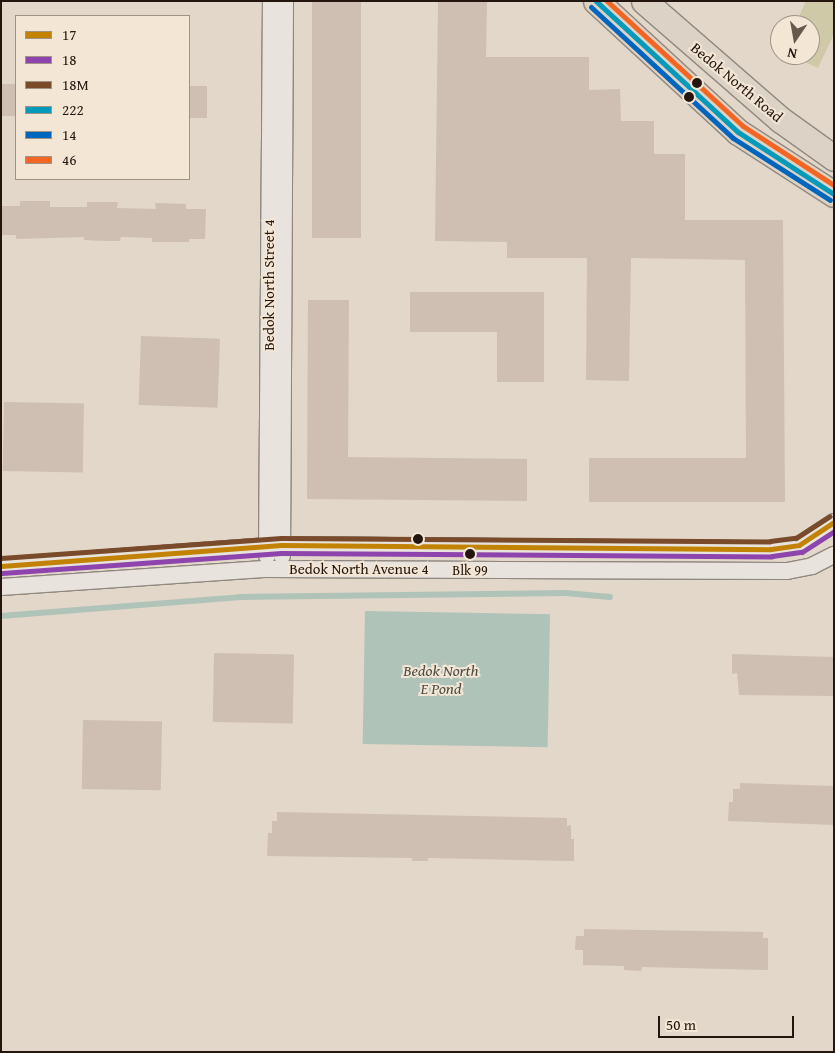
<!DOCTYPE html>
<html>
<head>
<meta charset="utf-8">
<style>
	body { margin:0 }
	#map { position:relative; width:835px; height:1053px; overflow:hidden; background:#e2d7c8; font-family:"Gentium Book Plus",serif }
	div>[style] { position:absolute }
	[style*='--x'] { left:calc(var(--x)*1px); top:calc(var(--y)*1px); width:calc(var(--w)*1px); rotate:calc(var(--a)*1deg) }
	.green>* { inset:0; background:#cfc9a7 }
	.water>* { inset:0; background:#afc3b8; transform-origin:0 0 }
	.stream>* { height:5.5px; margin:-2.75px; padding:0 2.75px; transform-origin:2.75px; border-radius:2.75px; background:#afc3b8 }
	.building>* { inset:0; background:#cebfb2; transform-origin:0 0 }
	.roads { filter:drop-shadow(1px 0 #90887f) drop-shadow(-1px 0 #90887f) drop-shadow(0 1px #90887f) drop-shadow(0 -1px #90887f) }
	.street>* { height:16px; margin:-8px; padding:0 8px; transform-origin:8px; border-radius:8px; background:#e8e3dc }
	.primary>* { height:25px; margin:-12.5px; padding:0 12.5px; transform-origin:12.5px; border-radius:12.5px; background:#dcd3c6 }
	.bus-1>* { height:5px; margin:-2.5px; padding:0 2.5px; transform-origin:2.5px; border-radius:2.5px; background:#c28204 }
	.bus-2>* { height:5px; margin:-2.5px; padding:0 2.5px; transform-origin:2.5px; border-radius:2.5px; background:#8e44ad }
	.bus-3>* { height:5px; margin:-2.5px; padding:0 2.5px; transform-origin:2.5px; border-radius:2.5px; background:#7a4b2a }
	.bus-4>* { height:5px; margin:-2.5px; padding:0 2.5px; transform-origin:2.5px; border-radius:2.5px; background:#049abb }
	.bus-5>* { height:5px; margin:-2.5px; padding:0 2.5px; transform-origin:2.5px; border-radius:2.5px; background:#0065bd }
	.bus-6>* { height:5px; margin:-2.5px; padding:0 2.5px; transform-origin:2.5px; border-radius:2.5px; background:#f26522 }
	.dots>* { width:14px; height:14px; translate:-50% -50%; box-sizing:border-box; border:2px solid #f3e6d5; border-radius:50% }
	span { translate:-50% -50%; white-space:nowrap; text-align:center; line-height:1.15; -webkit-text-stroke:4px #f3e6d5; paint-order:stroke }
	.bus-label { font-size:14px; color:#24160e }
	.street-label { font-size:15px; color:#24160e }
	.water-label { font-size:16px; color:#4d4f47; font-style:italic }
	.frame { position:absolute; inset:0; border:2px solid #24160e; pointer-events:none }
	.legend { position:absolute; left:15px; top:15px; width:175px; height:165px; box-sizing:border-box; background:#f3e6d5; border:1px solid #a09385; margin:0; padding:6px 9px; list-style:none; font-size:15px; color:#24160e }
	.legend li { display:flex; align-items:center; gap:10px; height:25px }
	.legend b { width:25px; border:1px solid #a09385 }
	.north { position:absolute; left:770px; top:15px; width:50px; height:50px; box-sizing:border-box; background:#f3e6d5; border:1px solid #a09385; border-radius:50%; rotate:192deg; font-size:14px; font-weight:700; line-height:20px; text-align:center; color:#24160e }
	.north::after { content:''; display:block; margin:auto; width:18px; height:22px; background:#665a4f; clip-path:polygon(50% 0,100% 100%,50% 72%,0 100%) }
	.scale { position:absolute; left:658px; top:1016px; width:136px; height:22px; box-sizing:border-box; border:2px solid #24160e; border-top:0; padding-left:6px; font-size:15px; line-height:18px; white-space:nowrap; color:#24160e; -webkit-text-stroke:4px #f3e6d5; paint-order:stroke }
</style>
</head>
<body>
<div id="map">
	<div class="green">
		<i style="clip-path:polygon(806px 1px,834px 1px,834px 34px,818px 68px,790px 55px,810px 55px,810px 25px,795px 25px)"></i>
	</div>
	<div class="water">
		<i style="left:365px;top:611px;width:185px;height:133px;rotate:1deg"></i>
	</div>
	<div class="stream">
		<i style="--x:1;--y:616;--w:240;--a:-4.5"></i>
		<i style="--x:240;--y:597;--w:326;--a:-0.7"></i>
		<i style="--x:566;--y:593;--w:44;--a:5.2"></i>
	</div>
	<div class="building">
		<i style="left:312px;top:1px;width:49px;height:237px"></i>
		<i style="clip-path:polygon(438px 1px,487px 1px,486px 57px,589px 57px,589px 90px,620px 89px,621px 121px,654px 121px,654px 154px,685px 154px,685px 220px,783px 220px,785px 502px,589px 502px,589px 458px,746px 458px,745px 260px,631px 258px,629px 381px,586px 380px,587px 258px,507px 258px,507px 242px,435px 241px)"></i>
		<i style="left:1px;top:84px;width:15px;height:32px"></i>
		<i style="left:189px;top:86px;width:18px;height:32px"></i>
		<i style="clip-path:polygon(20px 201px,50px 201px,50px 207px,87px 207px,87px 202px,118px 202px,117px 208px,156px 209px,155px 203px,186px 204px,186px 209px,206px 209px,205px 239px,189px 239px,189px 242px,152px 242px,152px 238px,121px 237px,120px 241px,106px 241px,84px 240px,84px 237px,16px 239px,16px 235px,1px 235px,1px 206px,20px 206px)"></i>
		<i style="clip-path:polygon(410px 292px,544px 292px,544px 382px,497px 382px,497px 332px,410px 332px)"></i>
		<i style="clip-path:polygon(308px 300px,349px 300px,348px 457px,527px 459px,527px 501px,307px 499px)"></i>
		<i style="left:141px;top:336px;width:79px;height:69px;rotate:2deg"></i>
		<i style="left:4px;top:402px;width:80px;height:69px;rotate:1deg"></i>
		<i style="left:214px;top:653px;width:80px;height:69px;rotate:1deg"></i>
		<i style="clip-path:polygon(732px 654px,834px 657px,834px 696px,739px 695px,737px 673px,732px 674px)"></i>
		<i style="left:83px;top:720px;width:79px;height:69px;rotate:1deg"></i>
		<i style="clip-path:polygon(740px 783px,834px 786px,834px 825px,728px 821px,729px 802px,733px 802px,733px 789px,740px 789px)"></i>
		<i style="clip-path:polygon(277px 812px,567px 818px,567px 826px,571px 825px,571px 839px,574px 839px,574px 861px,428px 858px,428px 861px,412px 861px,412px 858px,267px 856px,268px 833px,272px 833px,272px 821px,277px 821px)"></i>
		<i style="clip-path:polygon(584px 929px,763px 932px,763px 938px,768px 938px,768px 970px,642px 967px,641px 971px,624px 970px,624px 966px,583px 965px,583px 950px,575px 950px,576px 936px,584px 936px)"></i>
	</div>
	<div class="roads">
		<div class="street">
			<i style="--x:267;--y:556;--w:555;--a:-89.59"></i>
			<i style="--x:282;--y:556;--w:555;--a:-89.69"></i>
			<i style="--x:1;--y:566;--w:281;--a:-4.3"></i>
			<i style="--x:281;--y:545;--w:490;--a:0.5"></i>
			<i style="--x:771;--y:549;--w:28;--a:-8"></i>
			<i style="--x:799;--y:545;--w:42;--a:-33.3"></i>
			<i style="--x:1;--y:587;--w:267;--a:-3.9"></i>
			<i style="--x:267;--y:569;--w:520;--a:0.22"></i>
			<i style="--x:787;--y:571;--w:25;--a:-11"></i>
			<i style="--x:812;--y:566;--w:25;--a:-27"></i>
		</div>
		<div class="primary">
			<i style="--x:596;--y:1;--w:193;--a:42.7"></i>
			<i style="--x:738;--y:132;--w:114;--a:32.9"></i>
			<i style="--x:644;--y:1;--w:181;--a:41"></i>
			<i style="--x:781;--y:120;--w:65;--a:35.6"></i>
		</div>
	</div>
	<div class="bus-1">
		<i style="--x:1;--y:566;--w:281;--a:-4.3"></i>
		<i style="--x:281;--y:545;--w:490;--a:0.5"></i>
		<i style="--x:771;--y:549;--w:28;--a:-8"></i>
		<i style="--x:799;--y:545;--w:42;--a:-33.3"></i>
	</div>
	<div class="bus-2">
		<i style="--x:2;--y:573;--w:280;--a:-4.1"></i>
		<i style="--x:281;--y:553;--w:491;--a:0.4"></i>
		<i style="--x:772;--y:556;--w:30;--a:-8"></i>
		<i style="--x:802;--y:552;--w:38;--a:-33"></i>
	</div>
	<div class="bus-3">
		<i style="--x:1;--y:558;--w:281;--a:-4.1"></i>
		<i style="--x:281;--y:538;--w:489;--a:0.4"></i>
		<i style="--x:770;--y:541;--w:26;--a:-7"></i>
		<i style="--x:796;--y:538;--w:40;--a:-32.9"></i>
	</div>
	<div class="bus-4">
		<i style="--x:596;--y:1;--w:193;--a:42.7"></i>
		<i style="--x:738;--y:132;--w:114;--a:32.9"></i>
	</div>
	<div class="bus-5">
		<i style="--x:591;--y:7;--w:193;--a:42.7"></i>
		<i style="--x:733;--y:138;--w:115;--a:32.6"></i>
	</div>
	<div class="bus-6">
		<i style="--x:607;--y:1;--w:185;--a:42.6"></i>
		<i style="--x:743;--y:126;--w:108;--a:33"></i>
	</div>
	<div class="dots">
		<i style="left:697px;top:83px;background:#24160e"></i>
		<i style="left:689px;top:97px;background:#24160e"></i>
		<i style="left:418px;top:539px;background:#24160e"></i>
		<i style="left:470px;top:554px;background:#24160e"></i>
	</div>
	<div class="bus-label">
		<span style="left:470px;top:570px">Blk 99</span>
	</div>
	<div class="street-label">
		<span style="left:737px;top:82px;rotate:40deg">Bedok North Road</span>
		<span style="left:269px;top:285px;rotate:-90deg">Bedok North Street 4</span>
		<span style="left:359px;top:569px">Bedok North Avenue 4</span>
	</div>
	<div class="water-label">
		<span style="left:441px;top:679px">Bedok North<br>E Pond</span>
	</div>
	<div class="frame"></div>
	<ul class="legend">
	<li><b style="height:6px;background:#c28204"></b>17</li>
	<li><b style="height:6px;background:#8e44ad"></b>18</li>
	<li><b style="height:6px;background:#7a4b2a"></b>18M</li>
	<li><b style="height:6px;background:#049abb"></b>222</li>
	<li><b style="height:6px;background:#0065bd"></b>14</li>
	<li><b style="height:6px;background:#f26522"></b>46</li>
	</ul>
	<div class="north">N</div>
	<div class="scale">50 m</div>
</div>
</body>
</html>
